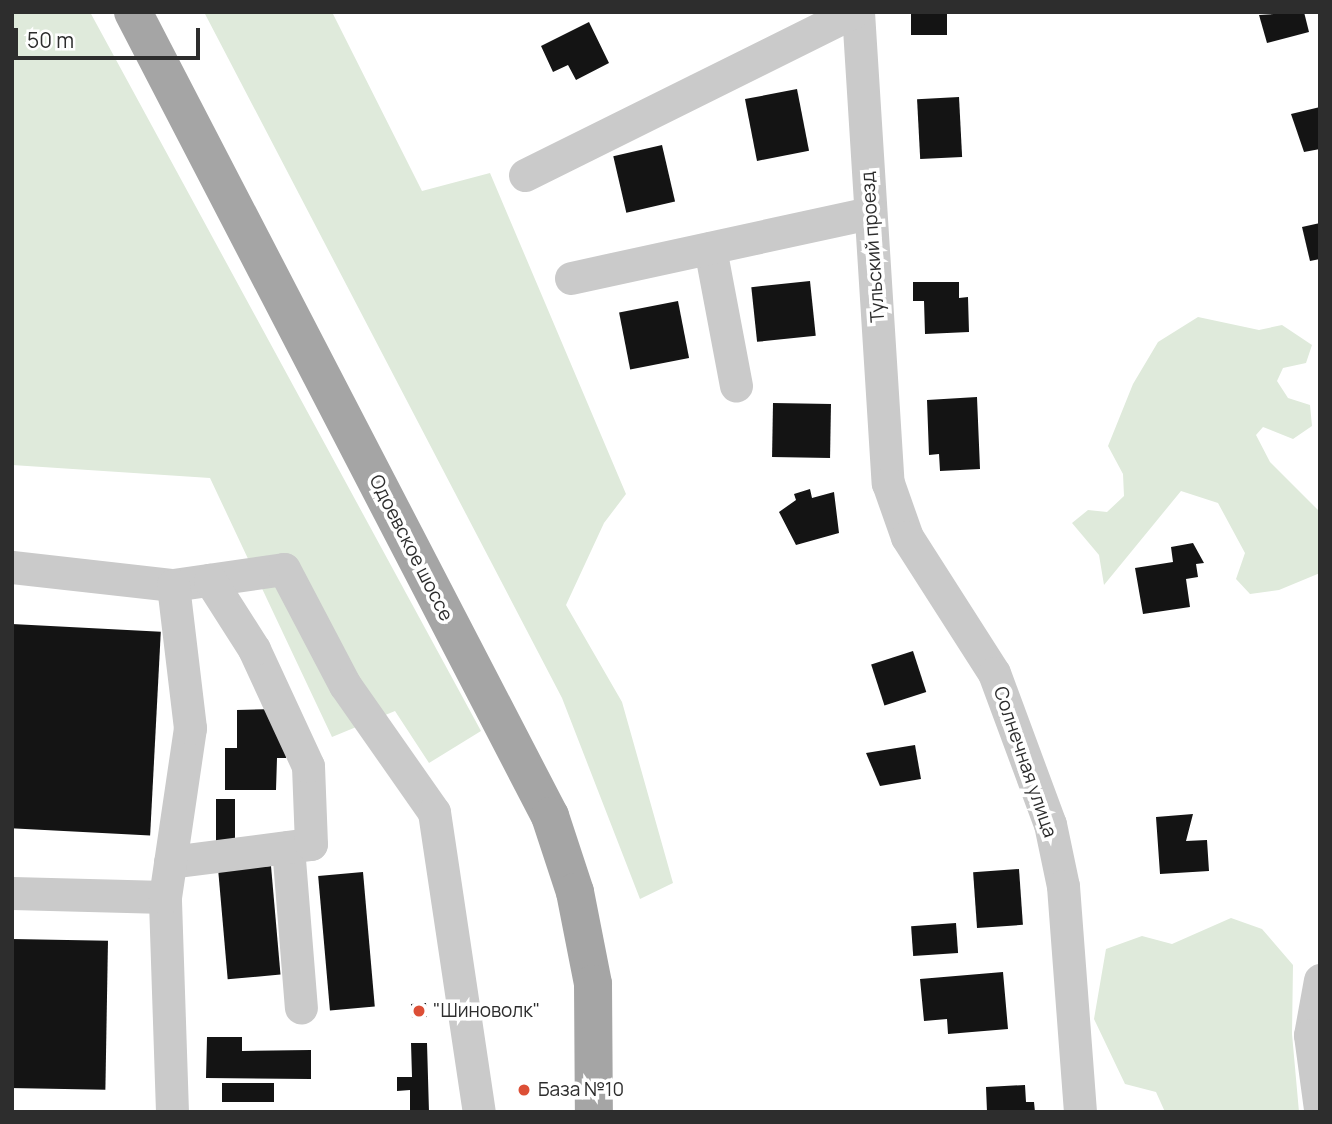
<!DOCTYPE html>
<html>
<head>
<meta charset="utf-8">
<style>
	body { margin:0 }
	#map { position:relative; width:1332px; height:1124px; overflow:hidden; background:#fff; font-family:Manrope,sans-serif }
	div>[style] { position:absolute }
	[style*='--x'] { left:calc(var(--x)*1px); top:calc(var(--y)*1px); width:calc(var(--w)*1px); rotate:calc(var(--a)*1deg) }
	.green>* { inset:0; background:#dfeadb }
	.building>* { inset:0; background:#141414; transform-origin:0 0 }
	.minor>* { height:33px; margin:-16.5px; padding:0 16.5px; transform-origin:16.5px; border-radius:16.5px; background:#cacaca }
	.major>* { height:38px; margin:-19px; padding:0 19px; transform-origin:19px; border-radius:19px; background:#a5a5a5 }
	.dots>* { width:19px; height:19px; translate:-50% -50%; box-sizing:border-box; border:4px solid #fff; border-radius:50% }
	span { translate:-50% -50%; white-space:nowrap; text-align:center; line-height:1.15; -webkit-text-stroke:7px #fff; paint-order:stroke }
	.street-label { font-size:19px; color:#2d2d2d }
	.poi-label { font-size:19px; color:#2d2d2d }
	.left { translate:0 -50%; text-align:left }
	.frame { position:absolute; inset:0; border:14px solid #2d2d2d; pointer-events:none }
	.scale { position:absolute; left:14px; top:28px; width:186px; height:32px; box-sizing:border-box; border:4px solid #2d2d2d; border-top:0; padding-left:9px; font-size:21px; line-height:24px; white-space:nowrap; color:#2d2d2d; -webkit-text-stroke:5px #fff; paint-order:stroke }
</style>
</head>
<body>
<div id="map">
	<div class="green">
		<i style="clip-path:polygon(12px 12px,90px 12px,481px 731px,429px 763px,395px 711px,332px 737px,210px 478px,12px 465px)"></i>
		<i style="clip-path:polygon(204px 12px,332px 12px,422px 191px,490px 173px,626px 494px,604px 523px,566px 605px,622px 702px,673px 883px,640px 899px,562px 698px)"></i>
		<i style="clip-path:polygon(1198px 317px,1259px 330px,1282px 325px,1312px 345px,1306px 363px,1283px 368px,1277px 381px,1288px 398px,1310px 405px,1312px 426px,1293px 439px,1263px 427px,1256px 435px,1270px 462px,1320px 512px,1320px 573px,1279px 590px,1250px 594px,1236px 579px,1245px 553px,1218px 503px,1181px 491px,1104px 585px,1099px 555px,1072px 523px,1088px 510px,1107px 512px,1124px 496px,1123px 474px,1108px 446px,1133px 384px,1158px 342px)"></i>
		<i style="clip-path:polygon(1231px 918px,1262px 929px,1293px 965px,1292px 1034px,1299px 1112px,1165px 1112px,1156px 1092px,1125px 1084px,1094px 1019px,1106px 949px,1142px 936px,1172px 944px)"></i>
	</div>
	<div class="building">
		<i style="left:911px;top:12px;width:36px;height:23px"></i>
		<i style="clip-path:polygon(1304px 12px,1309px 32px,1267px 43px,1259px 15px)"></i>
		<i style="clip-path:polygon(589px 22px,609px 63px,576px 80px,568px 65px,553px 72px,541px 46px)"></i>
		<i style="left:797px;top:89px;width:63px;height:53px;rotate:79deg"></i>
		<i style="left:959px;top:97px;width:60px;height:42px;rotate:87deg"></i>
		<i style="clip-path:polygon(1320px 107px,1320px 149px,1304px 152px,1291px 114px)"></i>
		<i style="left:662px;top:145px;width:58px;height:50px;rotate:77deg"></i>
		<i style="clip-path:polygon(1320px 223px,1320px 259px,1310px 261px,1302px 227px)"></i>
		<i style="left:810px;top:281px;width:55px;height:59px;rotate:84deg"></i>
		<i style="clip-path:polygon(913px 282px,959px 282px,959px 298px,968px 297px,969px 332px,925px 334px,924px 301px,913px 301px)"></i>
		<i style="left:678px;top:301px;width:58px;height:60px;rotate:79deg"></i>
		<i style="clip-path:polygon(977px 397px,980px 469px,940px 471px,939px 454px,929px 455px,927px 400px)"></i>
		<i style="left:773px;top:403px;width:58px;height:54px;rotate:1deg"></i>
		<i style="clip-path:polygon(810px 489px,812px 498px,834px 492px,839px 533px,796px 545px,779px 512px,796px 500px,794px 494px)"></i>
		<i style="clip-path:polygon(1193px 543px,1204px 563px,1196px 564px,1198px 577px,1186px 579px,1190px 607px,1143px 614px,1135px 568px,1173px 562px,1171px 547px)"></i>
		<i style="left:12px;top:624px;width:149px;height:204px;rotate:3deg"></i>
		<i style="left:913px;top:651px;width:43px;height:44px;rotate:72deg"></i>
		<i style="clip-path:polygon(276px 709px,286px 718px,286px 758px,277px 758px,276px 790px,225px 790px,225px 748px,237px 748px,237px 710px)"></i>
		<i style="clip-path:polygon(915px 745px,921px 779px,880px 786px,866px 753px)"></i>
		<i style="left:216px;top:799px;width:19px;height:47px"></i>
		<i style="clip-path:polygon(1193px 814px,1186px 841px,1207px 840px,1209px 871px,1160px 874px,1156px 817px)"></i>
		<i style="left:271px;top:866px;width:109px;height:53px;rotate:85deg"></i>
		<i style="left:1019px;top:869px;width:56px;height:46px;rotate:86deg"></i>
		<i style="left:363px;top:872px;width:135px;height:45px;rotate:85deg"></i>
		<i style="left:956px;top:923px;width:30px;height:45px;rotate:86deg"></i>
		<i style="left:12px;top:939px;width:96px;height:149px;rotate:1deg"></i>
		<i style="clip-path:polygon(1003px 972px,1008px 1029px,948px 1034px,947px 1019px,924px 1021px,920px 979px)"></i>
		<i style="left:426px;top:1003px;width:14px;height:15px;rotate:86deg"></i>
		<i style="clip-path:polygon(207px 1037px,242px 1037px,242px 1051px,311px 1050px,311px 1079px,206px 1078px)"></i>
		<i style="clip-path:polygon(411px 1043px,427px 1043px,429px 1112px,410px 1112px,410px 1090px,397px 1091px,397px 1077px,412px 1077px)"></i>
		<i style="left:222px;top:1083px;width:52px;height:19px"></i>
		<i style="clip-path:polygon(1025px 1085px,1026px 1102px,1034px 1102px,1035px 1112px,987px 1112px,986px 1087px)"></i>
	</div>
	<div class="minor">
		<i style="--x:858;--y:12;--w:472;--a:86.4"></i>
		<i style="--x:888;--y:483;--w:57;--a:70.6"></i>
		<i style="--x:907;--y:537;--w:161;--a:57.4"></i>
		<i style="--x:994;--y:673;--w:161;--a:69.7"></i>
		<i style="--x:1050;--y:824;--w:63;--a:78.2"></i>
		<i style="--x:1063;--y:886;--w:227;--a:85.7"></i>
		<i style="--x:525;--y:175;--w:367;--a:-26.4"></i>
		<i style="--x:710;--y:248;--w:140;--a:79.3"></i>
		<i style="--x:571;--y:278;--w:306;--a:-12.3"></i>
		<i style="--x:12;--y:567;--w:162;--a:6.4"></i>
		<i style="--x:173;--y:585;--w:112;--a:-8.2"></i>
		<i style="--x:284;--y:569;--w:131;--a:62.3"></i>
		<i style="--x:345;--y:685;--w:155;--a:55"></i>
		<i style="--x:434;--y:812;--w:303;--a:81.5"></i>
		<i style="--x:288;--y:847;--w:161;--a:85.4"></i>
		<i style="--x:170;--y:862;--w:142;--a:-7.3"></i>
		<i style="--x:311;--y:844;--w:78;--a:-92.2"></i>
		<i style="--x:308;--y:766;--w:129;--a:-114.8"></i>
		<i style="--x:254;--y:649;--w:82;--a:-122.5"></i>
		<i style="--x:12;--y:893;--w:153;--a:1.5"></i>
		<i style="--x:1320;--y:980;--w:56;--a:100.3"></i>
		<i style="--x:1310;--y:1035;--w:75;--a:82.3"></i>
		<i style="--x:172;--y:1112;--w:215;--a:-91.9"></i>
		<i style="--x:165;--y:897;--w:171;--a:-81.6"></i>
		<i style="--x:190;--y:728;--w:144;--a:-96.8"></i>
	</div>
	<div class="major">
		<i style="--x:133;--y:12;--w:906;--a:62.59"></i>
		<i style="--x:550;--y:816;--w:80;--a:71.8"></i>
		<i style="--x:575;--y:892;--w:94;--a:78.9"></i>
		<i style="--x:593;--y:984;--w:128;--a:89.6"></i>
	</div>
	<div class="dots">
		<i style="left:419px;top:1011px;background:#dc4f36"></i>
		<i style="left:524px;top:1090px;background:#dc4f36"></i>
	</div>
	<div class="street-label">
		<span style="left:873px;top:247px;rotate:-94deg">Тульский проезд</span>
		<span style="left:411px;top:548px;rotate:63deg">Одоевское шоссе</span>
		<span style="left:1025px;top:762px;rotate:71deg">Солнечная улица</span>
	</div>
	<div class="poi-label">
		<span class="left" style="left:433px;top:1011px">"Шиноволк"</span>
		<span class="left" style="left:538px;top:1090px">База №10</span>
	</div>
	<div class="frame"></div>
	<div class="scale">50 m</div>
</div>
</body>
</html>
